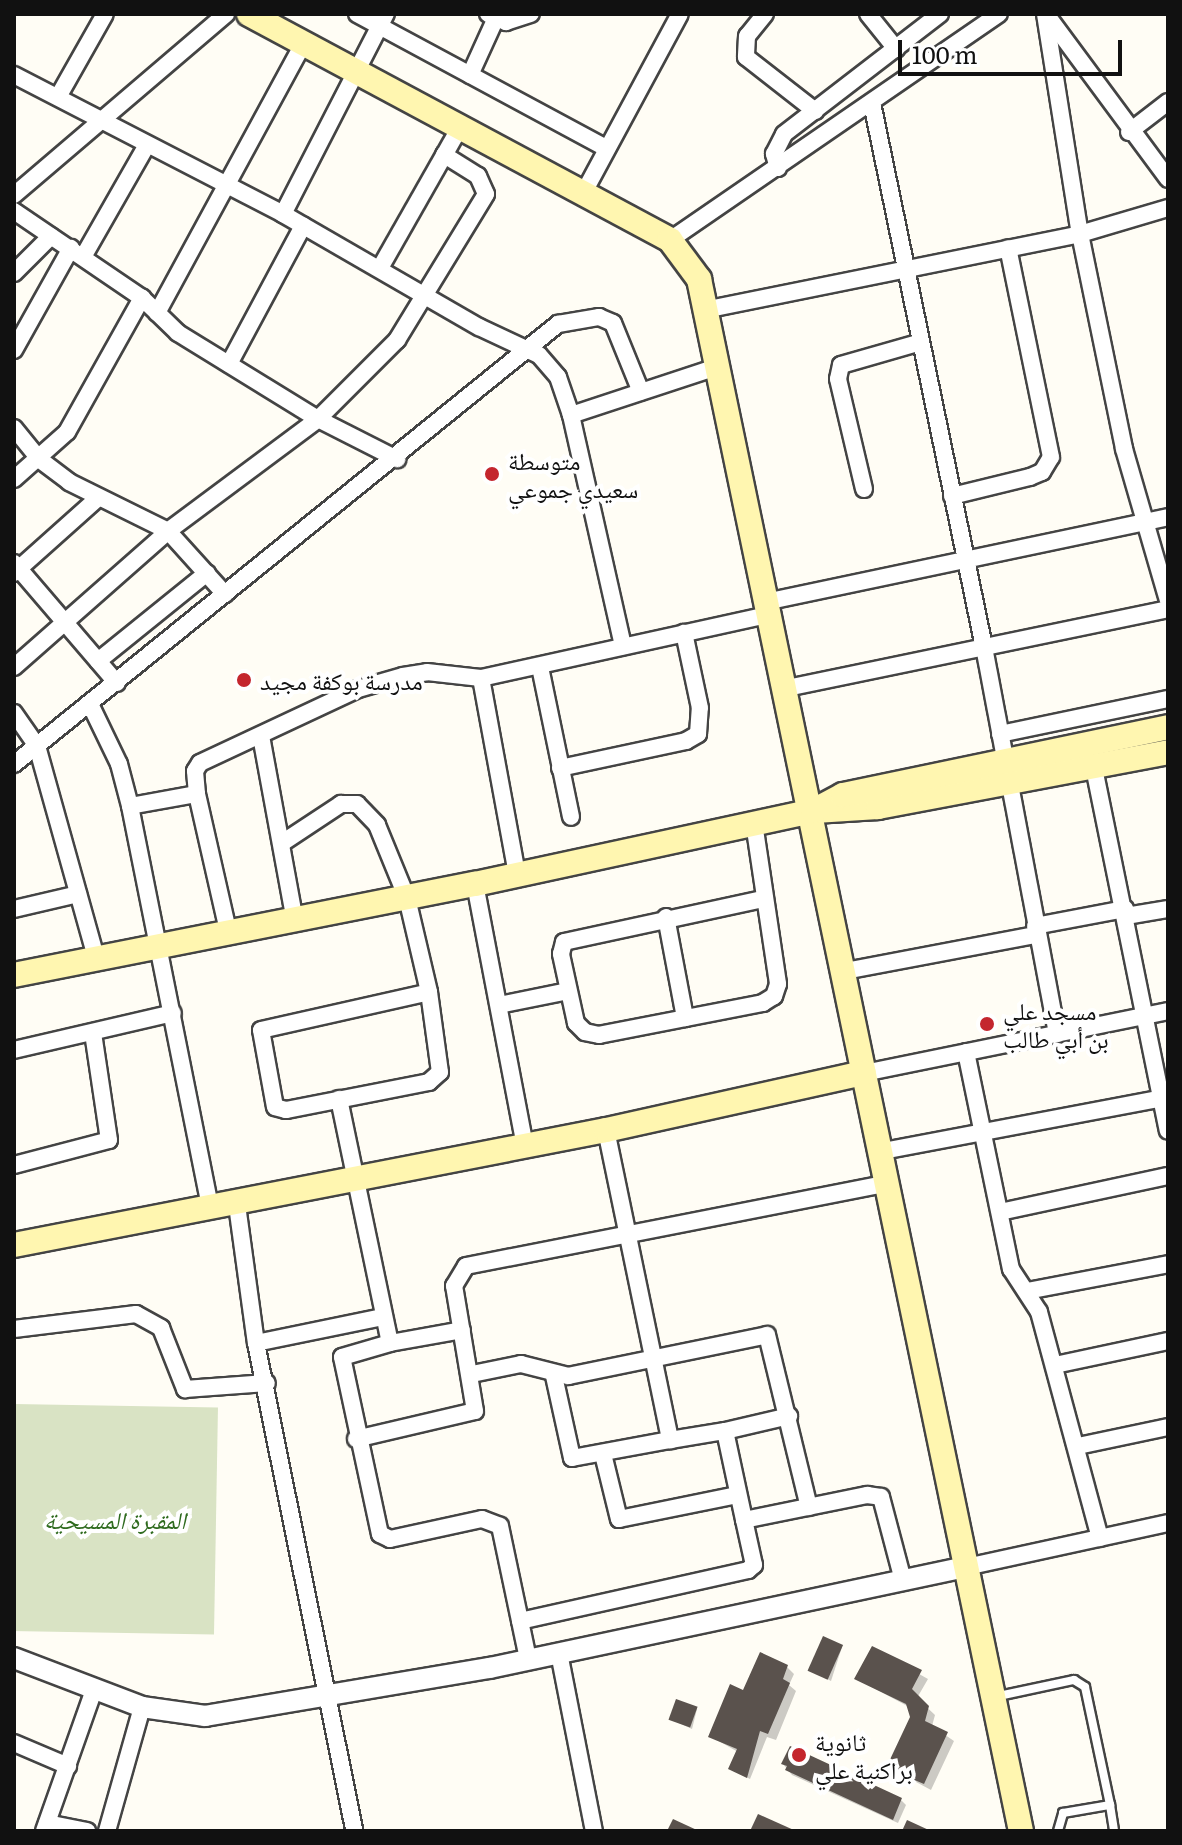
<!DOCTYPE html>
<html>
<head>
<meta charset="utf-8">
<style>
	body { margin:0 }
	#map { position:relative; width:1182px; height:1845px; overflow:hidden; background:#fffdf5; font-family:Literata,"Noto Naskh Arabic",serif }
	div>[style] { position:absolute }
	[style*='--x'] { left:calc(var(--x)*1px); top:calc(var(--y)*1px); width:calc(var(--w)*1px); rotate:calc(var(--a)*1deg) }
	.cemetery>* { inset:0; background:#d9e3c4; transform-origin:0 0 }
	.shadow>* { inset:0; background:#0003 }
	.building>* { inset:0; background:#5a524d; transform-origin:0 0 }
	.roads { filter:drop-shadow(2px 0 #444) drop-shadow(-2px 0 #444) drop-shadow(0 2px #444) drop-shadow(0 -2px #444) }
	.service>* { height:8px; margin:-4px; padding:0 4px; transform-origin:4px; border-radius:4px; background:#fff }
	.minor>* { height:16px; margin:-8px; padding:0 8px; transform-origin:8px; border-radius:8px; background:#fff }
	.tertiary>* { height:20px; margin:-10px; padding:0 10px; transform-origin:10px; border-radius:10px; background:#fff }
	.secondary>* { height:24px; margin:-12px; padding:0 12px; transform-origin:12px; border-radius:12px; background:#fff6b0 }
	.dots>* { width:22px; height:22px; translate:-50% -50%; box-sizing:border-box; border:4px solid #fff; border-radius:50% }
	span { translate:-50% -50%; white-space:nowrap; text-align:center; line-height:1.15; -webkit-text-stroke:8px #fff; paint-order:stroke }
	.poi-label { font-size:24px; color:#111 }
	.left { translate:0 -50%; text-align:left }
	.park-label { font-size:24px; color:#2f6b1f; font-style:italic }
	.frame { position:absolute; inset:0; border:16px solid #111; pointer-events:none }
	.scale { position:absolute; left:898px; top:40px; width:224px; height:36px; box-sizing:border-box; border:4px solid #111; border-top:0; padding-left:10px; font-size:24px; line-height:28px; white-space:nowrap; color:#111; -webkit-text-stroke:6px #fff; paint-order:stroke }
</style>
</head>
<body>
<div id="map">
	<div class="cemetery">
		<i style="left:14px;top:1404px;width:204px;height:227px;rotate:1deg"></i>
	</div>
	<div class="shadow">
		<i style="clip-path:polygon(842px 1647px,831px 1681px,810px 1670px)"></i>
		<i style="clip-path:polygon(873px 1648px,928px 1679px,917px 1698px,935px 1715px,932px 1726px,954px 1741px,931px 1790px,888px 1767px,912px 1717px,909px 1707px,857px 1679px)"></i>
		<i style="clip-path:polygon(787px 1667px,794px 1674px,789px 1685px,796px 1691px,776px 1740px,767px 1737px,750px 1779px,730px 1769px,738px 1752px,710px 1736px,744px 1692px)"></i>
		<i style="clip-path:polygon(697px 1709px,692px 1729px,670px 1719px)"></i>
		<i style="clip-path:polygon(783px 1764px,901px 1800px,906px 1805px,898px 1823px,792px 1775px)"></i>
	</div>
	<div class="building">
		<i style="left:823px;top:1636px;width:22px;height:38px;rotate:24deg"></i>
		<i style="clip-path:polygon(872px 1646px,922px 1670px,912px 1689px,929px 1706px,925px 1721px,948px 1732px,924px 1784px,886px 1768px,910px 1717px,906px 1704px,854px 1679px)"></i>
		<i style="clip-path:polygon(760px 1652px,788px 1665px,783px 1679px,790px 1683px,768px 1734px,760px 1731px,747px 1778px,728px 1769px,737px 1749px,708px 1737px,730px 1684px,743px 1690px)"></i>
		<i style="left:676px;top:1699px;width:23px;height:22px;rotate:20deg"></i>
		<i style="clip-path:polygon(790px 1746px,902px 1798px,893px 1820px,785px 1770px,787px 1766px,781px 1764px)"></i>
		<i style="clip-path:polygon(758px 1814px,796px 1831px,750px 1831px)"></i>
		<i style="clip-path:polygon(673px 1819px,699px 1831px,667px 1831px)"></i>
		<i style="clip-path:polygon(907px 1820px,931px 1831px,902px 1831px)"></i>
	</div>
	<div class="roads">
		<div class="service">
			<i style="--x:994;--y:1697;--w:82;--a:-12"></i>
			<i style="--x:1074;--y:1680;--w:13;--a:32"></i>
			<i style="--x:1085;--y:1687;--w:121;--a:78"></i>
			<i style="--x:1058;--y:1831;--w:19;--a:-74"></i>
			<i style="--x:1063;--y:1813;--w:48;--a:-9.7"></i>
			<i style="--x:1110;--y:1805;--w:26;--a:81"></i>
		</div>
		<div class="minor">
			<i style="--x:357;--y:14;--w:283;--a:28.3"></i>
			<i style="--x:488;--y:14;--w:20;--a:24"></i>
			<i style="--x:506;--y:22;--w:26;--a:-18"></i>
			<i style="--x:765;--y:14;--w:28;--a:129"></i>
			<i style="--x:747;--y:36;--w:21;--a:93"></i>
			<i style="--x:746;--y:57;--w:88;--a:38"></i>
			<i style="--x:868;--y:14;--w:45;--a:51.3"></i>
			<i style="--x:1045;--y:14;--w:223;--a:81"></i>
			<i style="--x:1080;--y:234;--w:219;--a:78.4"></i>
			<i style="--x:1124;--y:449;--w:157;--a:73.8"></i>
			<i style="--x:1046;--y:14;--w:205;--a:53.5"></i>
			<i style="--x:14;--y:75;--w:303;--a:27.3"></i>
			<i style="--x:283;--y:214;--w:226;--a:30"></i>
			<i style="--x:479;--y:327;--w:66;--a:25"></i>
			<i style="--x:539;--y:355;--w:29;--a:49"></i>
			<i style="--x:558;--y:377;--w:40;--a:71.1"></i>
			<i style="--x:571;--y:415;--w:237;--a:77.3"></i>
			<i style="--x:470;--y:75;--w:63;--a:-65.5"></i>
			<i style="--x:58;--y:97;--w:95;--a:-60.5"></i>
			<i style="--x:872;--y:103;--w:555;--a:78.37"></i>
			<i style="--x:984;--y:647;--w:394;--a:79.3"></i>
			<i style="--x:1129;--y:132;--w:49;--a:-37.6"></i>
			<i style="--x:778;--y:168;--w:15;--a:-106"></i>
			<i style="--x:774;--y:154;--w:22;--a:-63"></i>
			<i style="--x:784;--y:134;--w:197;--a:-37.6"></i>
			<i style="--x:583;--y:194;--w:204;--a:-61.7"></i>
			<i style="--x:14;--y:195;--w:279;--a:-40.5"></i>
			<i style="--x:14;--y:211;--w:155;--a:34.2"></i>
			<i style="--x:142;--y:298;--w:50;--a:44.2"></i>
			<i style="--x:178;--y:333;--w:164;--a:31.6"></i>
			<i style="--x:318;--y:419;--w:89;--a:26.9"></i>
			<i style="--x:283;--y:214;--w:225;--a:-62.8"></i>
			<i style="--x:670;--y:240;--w:399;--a:-34.5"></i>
			<i style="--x:83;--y:257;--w:129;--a:-60.3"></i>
			<i style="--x:380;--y:268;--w:160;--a:-60.4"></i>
			<i style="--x:14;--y:273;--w:52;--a:-45"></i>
			<i style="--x:709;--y:309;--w:379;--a:-11.4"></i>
			<i style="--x:1080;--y:234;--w:92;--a:-16.5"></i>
			<i style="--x:157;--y:313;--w:306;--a:-61.5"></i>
			<i style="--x:14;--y:350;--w:117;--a:-60.8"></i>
			<i style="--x:229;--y:364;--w:157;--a:-61.8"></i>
			<i style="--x:571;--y:415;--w:157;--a:-18.2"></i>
			<i style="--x:14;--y:428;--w:40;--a:51"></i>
			<i style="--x:39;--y:459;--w:38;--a:37"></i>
			<i style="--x:69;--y:482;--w:110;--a:26.3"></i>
			<i style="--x:168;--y:531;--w:85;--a:47.9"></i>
			<i style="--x:14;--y:479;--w:71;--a:-41.6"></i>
			<i style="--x:67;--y:432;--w:154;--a:-60.8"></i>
			<i style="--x:864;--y:489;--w:113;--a:-103.3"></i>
			<i style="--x:838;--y:379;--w:14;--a:-78"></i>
			<i style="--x:841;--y:365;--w:83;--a:-16"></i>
			<i style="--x:952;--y:496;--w:80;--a:-13.7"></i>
			<i style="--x:1030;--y:477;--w:13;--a:-23"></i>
			<i style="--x:1042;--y:472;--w:17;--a:-59"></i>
			<i style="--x:1051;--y:457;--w:213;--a:-101.6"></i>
			<i style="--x:14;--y:563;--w:158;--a:49.4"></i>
			<i style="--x:14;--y:573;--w:113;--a:-41.8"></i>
			<i style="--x:770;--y:601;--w:407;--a:-11.9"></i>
			<i style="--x:98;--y:661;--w:140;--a:-38.9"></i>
			<i style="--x:14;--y:667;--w:205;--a:-41.4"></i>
			<i style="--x:168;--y:531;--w:187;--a:-36.7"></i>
			<i style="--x:318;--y:419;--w:112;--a:-45"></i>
			<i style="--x:397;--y:340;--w:171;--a:-58.6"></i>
			<i style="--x:486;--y:194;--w:20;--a:-114"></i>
			<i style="--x:478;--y:176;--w:40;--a:-148"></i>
			<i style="--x:540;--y:667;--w:153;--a:78.3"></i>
			<i style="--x:481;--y:678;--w:199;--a:79.6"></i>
			<i style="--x:787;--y:688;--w:389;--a:-11.7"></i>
			<i style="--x:91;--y:706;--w:64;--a:64.2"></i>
			<i style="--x:119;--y:764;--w:43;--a:75.3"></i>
			<i style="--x:130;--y:806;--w:68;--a:-10.2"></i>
			<i style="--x:14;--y:713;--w:40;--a:55.1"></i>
			<i style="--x:37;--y:746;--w:220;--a:74.4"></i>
			<i style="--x:1000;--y:734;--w:172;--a:-11.8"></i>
			<i style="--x:261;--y:736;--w:188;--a:79.6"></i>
			<i style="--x:14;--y:764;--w:700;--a:-38.97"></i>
			<i style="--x:558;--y:324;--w:42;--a:-9.7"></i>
			<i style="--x:599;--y:317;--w:15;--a:23"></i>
			<i style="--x:613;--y:323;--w:74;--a:67.9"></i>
			<i style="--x:560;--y:768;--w:129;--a:-12.1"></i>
			<i style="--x:686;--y:741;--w:14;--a:-30"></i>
			<i style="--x:698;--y:734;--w:26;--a:-86"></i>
			<i style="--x:700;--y:708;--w:77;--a:-102"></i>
			<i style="--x:1094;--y:768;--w:370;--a:78.5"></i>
			<i style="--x:130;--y:806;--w:410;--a:78.7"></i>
			<i style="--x:754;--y:823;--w:163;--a:81.5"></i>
			<i style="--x:778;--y:984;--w:13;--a:108"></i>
			<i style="--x:774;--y:996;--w:13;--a:148"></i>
			<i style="--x:763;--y:1003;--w:167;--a:169"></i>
			<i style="--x:599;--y:1035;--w:14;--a:-168"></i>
			<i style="--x:585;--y:1032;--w:13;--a:-135"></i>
			<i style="--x:576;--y:1023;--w:71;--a:-102.3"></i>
			<i style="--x:561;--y:954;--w:12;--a:-76"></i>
			<i style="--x:564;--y:942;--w:204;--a:-12.2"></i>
			<i style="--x:282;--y:843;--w:71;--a:-33.5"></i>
			<i style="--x:341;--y:804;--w:16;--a:0"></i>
			<i style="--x:357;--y:804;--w:29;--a:46"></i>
			<i style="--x:377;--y:825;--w:79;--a:67.7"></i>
			<i style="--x:407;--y:898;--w:97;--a:76.8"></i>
			<i style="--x:429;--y:992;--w:81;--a:82.2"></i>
			<i style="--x:440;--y:1072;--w:15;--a:138"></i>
			<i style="--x:429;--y:1082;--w:146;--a:168.9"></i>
			<i style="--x:286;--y:1110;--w:11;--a:-165"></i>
			<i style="--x:275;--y:1107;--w:78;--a:-100.3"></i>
			<i style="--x:261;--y:1030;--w:172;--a:-12.7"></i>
			<i style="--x:475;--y:884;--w:267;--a:79.2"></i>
			<i style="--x:14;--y:909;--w:66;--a:-13.2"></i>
			<i style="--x:1126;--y:916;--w:43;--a:-9.5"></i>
			<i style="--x:666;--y:917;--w:103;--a:79.3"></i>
			<i style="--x:1035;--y:926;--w:92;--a:-10.7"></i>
			<i style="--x:229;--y:935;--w:145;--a:-102.8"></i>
			<i style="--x:197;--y:794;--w:23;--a:-95"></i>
			<i style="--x:195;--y:771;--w:9;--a:-58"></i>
			<i style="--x:200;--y:763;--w:174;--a:-25.1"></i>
			<i style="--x:358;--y:689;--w:47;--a:-16.1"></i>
			<i style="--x:403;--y:676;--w:24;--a:-9"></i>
			<i style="--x:427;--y:672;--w:54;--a:6.3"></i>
			<i style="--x:481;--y:678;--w:298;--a:-12.4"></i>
			<i style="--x:845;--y:971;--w:194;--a:-10.7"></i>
			<i style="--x:499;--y:1005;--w:70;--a:-11.5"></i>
			<i style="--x:14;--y:1050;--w:163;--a:-13.1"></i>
			<i style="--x:966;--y:1052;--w:222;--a:78.3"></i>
			<i style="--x:1011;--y:1269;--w:51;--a:56.9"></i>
			<i style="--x:1039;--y:1312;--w:234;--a:74.9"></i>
			<i style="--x:864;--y:1073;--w:310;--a:-11.5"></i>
			<i style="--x:339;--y:1099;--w:249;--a:78.2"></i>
			<i style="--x:390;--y:1343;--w:73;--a:-10.2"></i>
			<i style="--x:606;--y:1130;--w:317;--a:78.3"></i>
			<i style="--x:670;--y:1440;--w:56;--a:-9.3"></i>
			<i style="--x:725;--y:1431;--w:91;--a:77.9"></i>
			<i style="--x:744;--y:1520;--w:126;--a:-11.5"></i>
			<i style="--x:867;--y:1495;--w:14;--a:8"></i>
			<i style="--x:881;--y:1497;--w:86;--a:75.2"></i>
			<i style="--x:883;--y:1151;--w:290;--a:-10.7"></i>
			<i style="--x:14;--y:1165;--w:98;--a:-14.7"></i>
			<i style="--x:109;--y:1140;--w:108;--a:-98.5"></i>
			<i style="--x:237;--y:1205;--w:139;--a:82.2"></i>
			<i style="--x:256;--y:1343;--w:498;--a:78.6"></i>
			<i style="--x:1000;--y:1212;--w:172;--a:-12.1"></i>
			<i style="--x:1027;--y:1291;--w:144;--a:-10.8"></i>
			<i style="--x:14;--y:1329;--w:123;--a:-7"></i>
			<i style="--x:136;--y:1314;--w:29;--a:29"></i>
			<i style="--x:161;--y:1328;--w:66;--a:68.5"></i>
			<i style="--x:185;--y:1389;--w:82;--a:-4.2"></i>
			<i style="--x:256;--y:1343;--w:130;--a:-11.6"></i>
			<i style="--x:390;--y:1343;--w:50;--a:163.7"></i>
			<i style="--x:342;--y:1357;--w:181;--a:77.9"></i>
			<i style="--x:380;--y:1534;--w:11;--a:27"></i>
			<i style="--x:390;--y:1539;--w:94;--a:-12.3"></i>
			<i style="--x:482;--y:1519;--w:19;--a:21"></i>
			<i style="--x:500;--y:1526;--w:136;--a:78.1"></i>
			<i style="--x:1055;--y:1365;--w:116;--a:-12"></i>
			<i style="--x:472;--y:1374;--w:50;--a:-11.5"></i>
			<i style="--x:521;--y:1364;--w:49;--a:14.3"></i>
			<i style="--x:568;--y:1376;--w:203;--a:-11.6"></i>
			<i style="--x:767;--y:1335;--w:177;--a:76.3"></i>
			<i style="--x:554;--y:1376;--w:84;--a:77.6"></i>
			<i style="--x:572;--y:1458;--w:100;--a:-10.4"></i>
			<i style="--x:725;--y:1431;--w:66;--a:-13.2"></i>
			<i style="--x:356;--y:1439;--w:122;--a:-13.2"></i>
			<i style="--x:475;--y:1411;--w:127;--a:-99.5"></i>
			<i style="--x:454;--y:1286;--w:23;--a:-59"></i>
			<i style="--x:466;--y:1266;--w:432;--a:-11.1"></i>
			<i style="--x:1078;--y:1446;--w:92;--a:-11.9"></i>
			<i style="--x:603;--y:1454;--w:67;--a:76.2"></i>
			<i style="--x:619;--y:1519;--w:120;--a:-11.5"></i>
			<i style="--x:966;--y:1567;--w:207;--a:-12.3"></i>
			<i style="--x:520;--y:1621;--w:234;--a:-12.6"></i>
			<i style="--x:748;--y:1570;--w:8;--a:-40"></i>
			<i style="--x:754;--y:1565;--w:46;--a:-102.5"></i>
			<i style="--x:559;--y:1653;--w:181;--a:78.9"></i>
			<i style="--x:14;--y:1743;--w:59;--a:23.1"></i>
			<i style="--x:47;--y:1823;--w:41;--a:11.3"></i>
			<i style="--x:44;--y:1831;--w:150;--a:-70.5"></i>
			<i style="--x:107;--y:1831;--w:129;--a:-74.2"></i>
		</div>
		<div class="tertiary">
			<i style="--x:14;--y:1658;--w:137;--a:20.9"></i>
			<i style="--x:142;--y:1707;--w:64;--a:8.1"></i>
			<i style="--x:205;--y:1716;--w:289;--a:-9.6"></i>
			<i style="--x:490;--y:1668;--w:487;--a:-12"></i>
		</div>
		<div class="secondary">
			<i style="--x:249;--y:14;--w:478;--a:28.2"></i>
			<i style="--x:670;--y:240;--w:49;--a:53.4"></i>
			<i style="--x:699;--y:279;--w:1585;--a:78.28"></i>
			<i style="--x:815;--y:811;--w:63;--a:-3.6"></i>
			<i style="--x:878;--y:807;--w:295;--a:-10.7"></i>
			<i style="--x:14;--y:975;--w:470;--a:-11.2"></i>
			<i style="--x:475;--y:884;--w:346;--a:-12.2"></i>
			<i style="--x:813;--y:811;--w:34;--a:-28"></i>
			<i style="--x:843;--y:795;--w:332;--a:-11.8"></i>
			<i style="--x:14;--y:1245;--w:603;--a:-10.99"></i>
			<i style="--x:606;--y:1130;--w:264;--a:-12.5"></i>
		</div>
	</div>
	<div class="dots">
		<i style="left:492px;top:474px;background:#c4262e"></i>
		<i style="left:244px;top:680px;background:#c4262e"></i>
		<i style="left:987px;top:1024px;background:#c4262e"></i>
		<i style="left:799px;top:1755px;background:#c4262e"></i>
	</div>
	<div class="poi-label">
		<span class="left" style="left:508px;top:474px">متوسطة<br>سعيدي جموعي</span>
		<span class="left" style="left:260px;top:680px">مدرسة بوكفة مجيد</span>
		<span class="left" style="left:1003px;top:1024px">مسجد علي<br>بن أبي طالب</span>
		<span class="left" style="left:815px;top:1755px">ثانوية<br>براكنية علي</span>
	</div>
	<div class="park-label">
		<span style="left:115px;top:1519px">المقبرة المسيحية</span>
	</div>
	<div class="frame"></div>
	<div class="scale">100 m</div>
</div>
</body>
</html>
